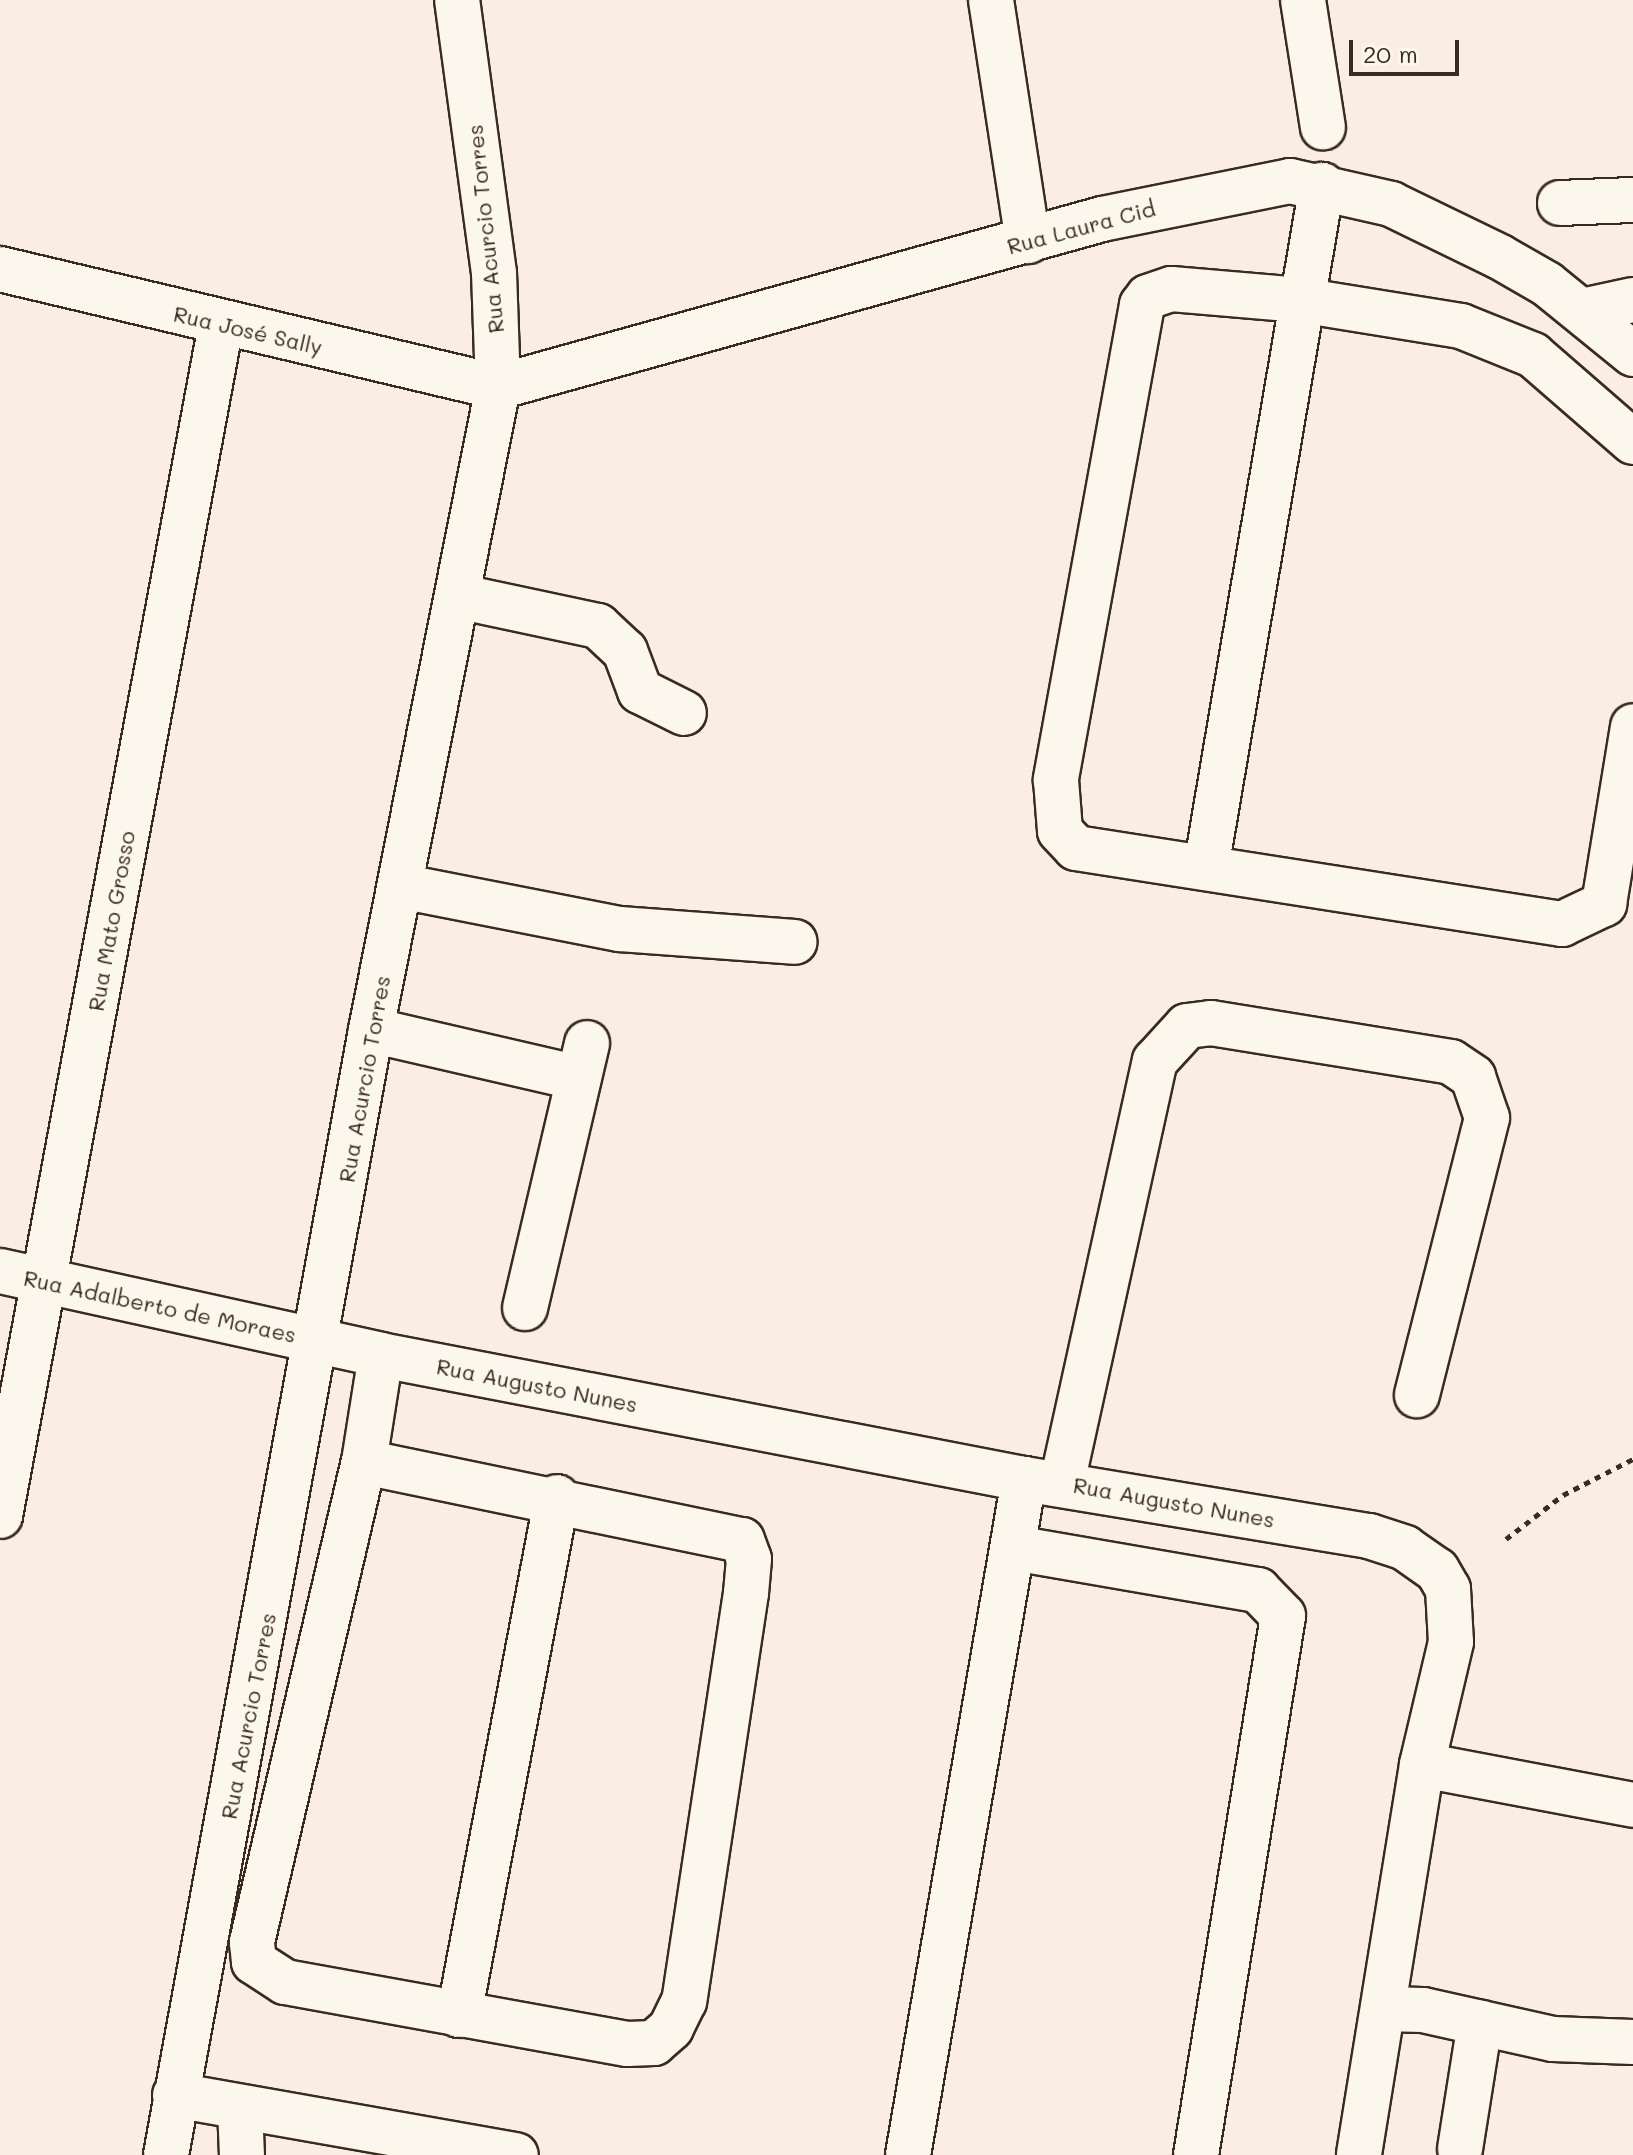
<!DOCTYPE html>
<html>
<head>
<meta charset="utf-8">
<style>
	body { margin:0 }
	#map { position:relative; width:1633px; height:2155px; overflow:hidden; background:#faede4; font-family:Mali,sans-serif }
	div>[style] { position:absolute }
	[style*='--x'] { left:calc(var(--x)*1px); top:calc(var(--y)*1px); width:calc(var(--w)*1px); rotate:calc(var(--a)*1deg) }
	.path>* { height:5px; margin-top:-2.5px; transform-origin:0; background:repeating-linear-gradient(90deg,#3b2a1e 0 6px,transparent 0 12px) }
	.roads { filter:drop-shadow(2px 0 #3b2a1e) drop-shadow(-2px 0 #3b2a1e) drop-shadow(0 2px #3b2a1e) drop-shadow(0 -2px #3b2a1e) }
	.minor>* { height:44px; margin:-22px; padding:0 22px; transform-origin:22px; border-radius:22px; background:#fbf7ec }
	span { translate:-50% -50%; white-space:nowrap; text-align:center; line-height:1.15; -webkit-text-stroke:8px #fbf7ec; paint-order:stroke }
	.street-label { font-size:22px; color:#3b2a1e }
	.scale { position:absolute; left:1349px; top:40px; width:110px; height:36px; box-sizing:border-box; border:4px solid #3b2a1e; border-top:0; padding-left:10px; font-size:24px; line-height:28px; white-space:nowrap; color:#3b2a1e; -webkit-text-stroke:6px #fbf7ec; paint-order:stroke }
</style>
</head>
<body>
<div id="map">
	<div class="path">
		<i style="--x:1506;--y:1539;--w:72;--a:-37.7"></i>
		<i style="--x:1563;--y:1495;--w:79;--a:-27.2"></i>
	</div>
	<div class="roads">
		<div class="minor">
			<i style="--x:991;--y:0;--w:244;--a:81.3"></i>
			<i style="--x:1303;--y:0;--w:129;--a:81.1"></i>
			<i style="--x:1560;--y:203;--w:73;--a:-2.4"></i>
			<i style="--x:0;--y:269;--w:512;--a:13.33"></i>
			<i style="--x:498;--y:387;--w:627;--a:-15.54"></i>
			<i style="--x:1102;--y:219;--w:192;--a:-11.4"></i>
			<i style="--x:1290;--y:181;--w:104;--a:12.8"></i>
			<i style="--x:1391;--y:204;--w:121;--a:25.9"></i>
			<i style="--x:1500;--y:257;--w:54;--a:29.9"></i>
			<i style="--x:1547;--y:284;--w:111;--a:39.1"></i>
			<i style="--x:1582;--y:311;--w:52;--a:-12.2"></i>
			<i style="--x:1633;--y:442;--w:133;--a:-139"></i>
			<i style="--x:1533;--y:355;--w:78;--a:-158.1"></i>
			<i style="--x:1461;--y:326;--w:163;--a:-170.8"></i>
			<i style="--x:1300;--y:300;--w:129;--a:-175.1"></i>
			<i style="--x:1171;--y:289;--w:24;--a:161"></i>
			<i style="--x:1148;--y:297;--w:10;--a:127"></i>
			<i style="--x:1142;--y:305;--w:483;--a:100.3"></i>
			<i style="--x:1056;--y:780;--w:51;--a:85.5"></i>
			<i style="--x:1060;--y:831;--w:23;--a:47"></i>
			<i style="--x:1076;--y:848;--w:492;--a:8.9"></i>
			<i style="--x:1562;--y:924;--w:47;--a:-25.5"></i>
			<i style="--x:1604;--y:904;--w:180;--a:-80.7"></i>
			<i style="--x:457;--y:596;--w:144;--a:12"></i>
			<i style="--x:598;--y:626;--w:37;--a:43"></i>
			<i style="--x:625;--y:651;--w:43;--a:69.4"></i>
			<i style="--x:640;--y:691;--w:49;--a:26.6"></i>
			<i style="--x:1206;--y:868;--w:693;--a:-80.36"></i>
			<i style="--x:400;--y:886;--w:224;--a:11.1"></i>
			<i style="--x:620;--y:929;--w:175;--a:4.2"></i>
			<i style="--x:371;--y:1030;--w:213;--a:13"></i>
			<i style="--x:0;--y:1271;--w:390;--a:12.4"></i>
			<i style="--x:381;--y:1355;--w:655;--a:10.92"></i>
			<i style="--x:1024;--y:1479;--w:350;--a:9.4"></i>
			<i style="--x:1369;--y:1536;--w:38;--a:18"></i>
			<i style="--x:1405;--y:1548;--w:39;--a:35"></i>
			<i style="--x:1437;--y:1570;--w:22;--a:60"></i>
			<i style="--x:1448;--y:1589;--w:53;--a:86.8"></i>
			<i style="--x:1451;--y:1642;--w:126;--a:103.3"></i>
			<i style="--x:1422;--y:1765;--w:395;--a:99.2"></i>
			<i style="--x:525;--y:1308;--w:272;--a:-76.8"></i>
			<i style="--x:364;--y:1462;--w:386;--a:11.7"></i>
			<i style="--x:742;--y:1540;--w:20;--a:70"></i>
			<i style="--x:749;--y:1559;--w:34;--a:95"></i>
			<i style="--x:746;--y:1593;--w:413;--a:98.6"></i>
			<i style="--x:684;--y:2001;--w:30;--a:116"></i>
			<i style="--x:671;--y:2028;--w:23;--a:139"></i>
			<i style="--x:654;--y:2043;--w:27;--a:178"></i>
			<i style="--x:627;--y:2044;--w:348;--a:-169.7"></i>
			<i style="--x:285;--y:1982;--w:37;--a:-147"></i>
			<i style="--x:254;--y:1962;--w:20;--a:-96"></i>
			<i style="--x:252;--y:1942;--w:493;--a:-76.9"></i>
			<i style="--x:364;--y:1462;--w:108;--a:-81"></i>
			<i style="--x:1062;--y:1483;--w:432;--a:-77.6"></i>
			<i style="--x:1155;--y:1061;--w:47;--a:-47.6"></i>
			<i style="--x:1187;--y:1026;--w:24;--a:-7"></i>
			<i style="--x:1211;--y:1023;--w:243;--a:9.2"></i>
			<i style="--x:1451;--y:1062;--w:27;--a:34"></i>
			<i style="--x:1473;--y:1077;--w:43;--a:71.1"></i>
			<i style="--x:1487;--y:1118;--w:286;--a:104.2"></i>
			<i style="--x:0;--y:1516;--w:1211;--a:-79.49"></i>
			<i style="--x:1014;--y:1548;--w:248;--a:9.8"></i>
			<i style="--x:1258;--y:1590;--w:36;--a:46"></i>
			<i style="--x:1283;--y:1616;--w:546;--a:99.17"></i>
			<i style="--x:1422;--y:1765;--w:215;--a:10.7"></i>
			<i style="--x:1383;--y:2009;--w:40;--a:1.4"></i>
			<i style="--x:1423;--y:2010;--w:133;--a:12.6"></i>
			<i style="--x:1553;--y:2039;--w:80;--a:2.1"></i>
			<i style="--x:459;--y:2015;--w:527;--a:-79.29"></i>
			<i style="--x:175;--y:2095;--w:346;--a:10"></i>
			<i style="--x:240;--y:2108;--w:47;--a:87.6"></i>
			<i style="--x:1460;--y:2149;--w:128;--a:-81"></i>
			<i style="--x:166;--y:2155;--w:1144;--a:-79.67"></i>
			<i style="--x:371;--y:1030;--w:655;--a:-78.83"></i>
			<i style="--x:498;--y:387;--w:114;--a:-92"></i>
			<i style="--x:494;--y:273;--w:275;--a:-97.7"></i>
			<i style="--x:908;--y:2155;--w:686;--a:-80.26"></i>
		</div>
	</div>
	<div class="street-label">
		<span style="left:1081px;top:227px;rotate:-15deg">Rua Laura Cid</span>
		<span style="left:485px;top:229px;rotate:-96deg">Rua Acurcio Torres</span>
		<span style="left:248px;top:330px;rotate:13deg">Rua José Sally</span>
		<span style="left:111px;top:921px;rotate:-80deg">Rua Mato Grosso</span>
		<span style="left:364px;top:1079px;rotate:-80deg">Rua Acurcio Torres</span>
		<span style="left:160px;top:1306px;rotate:12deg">Rua Adalberto de Moraes</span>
		<span style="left:537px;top:1385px;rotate:11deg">Rua Augusto Nunes</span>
		<span style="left:1174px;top:1502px;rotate:10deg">Rua Augusto Nunes</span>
		<span style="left:248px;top:1716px;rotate:-79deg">Rua Acurcio Torres</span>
	</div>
	<div class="scale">20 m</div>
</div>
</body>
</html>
